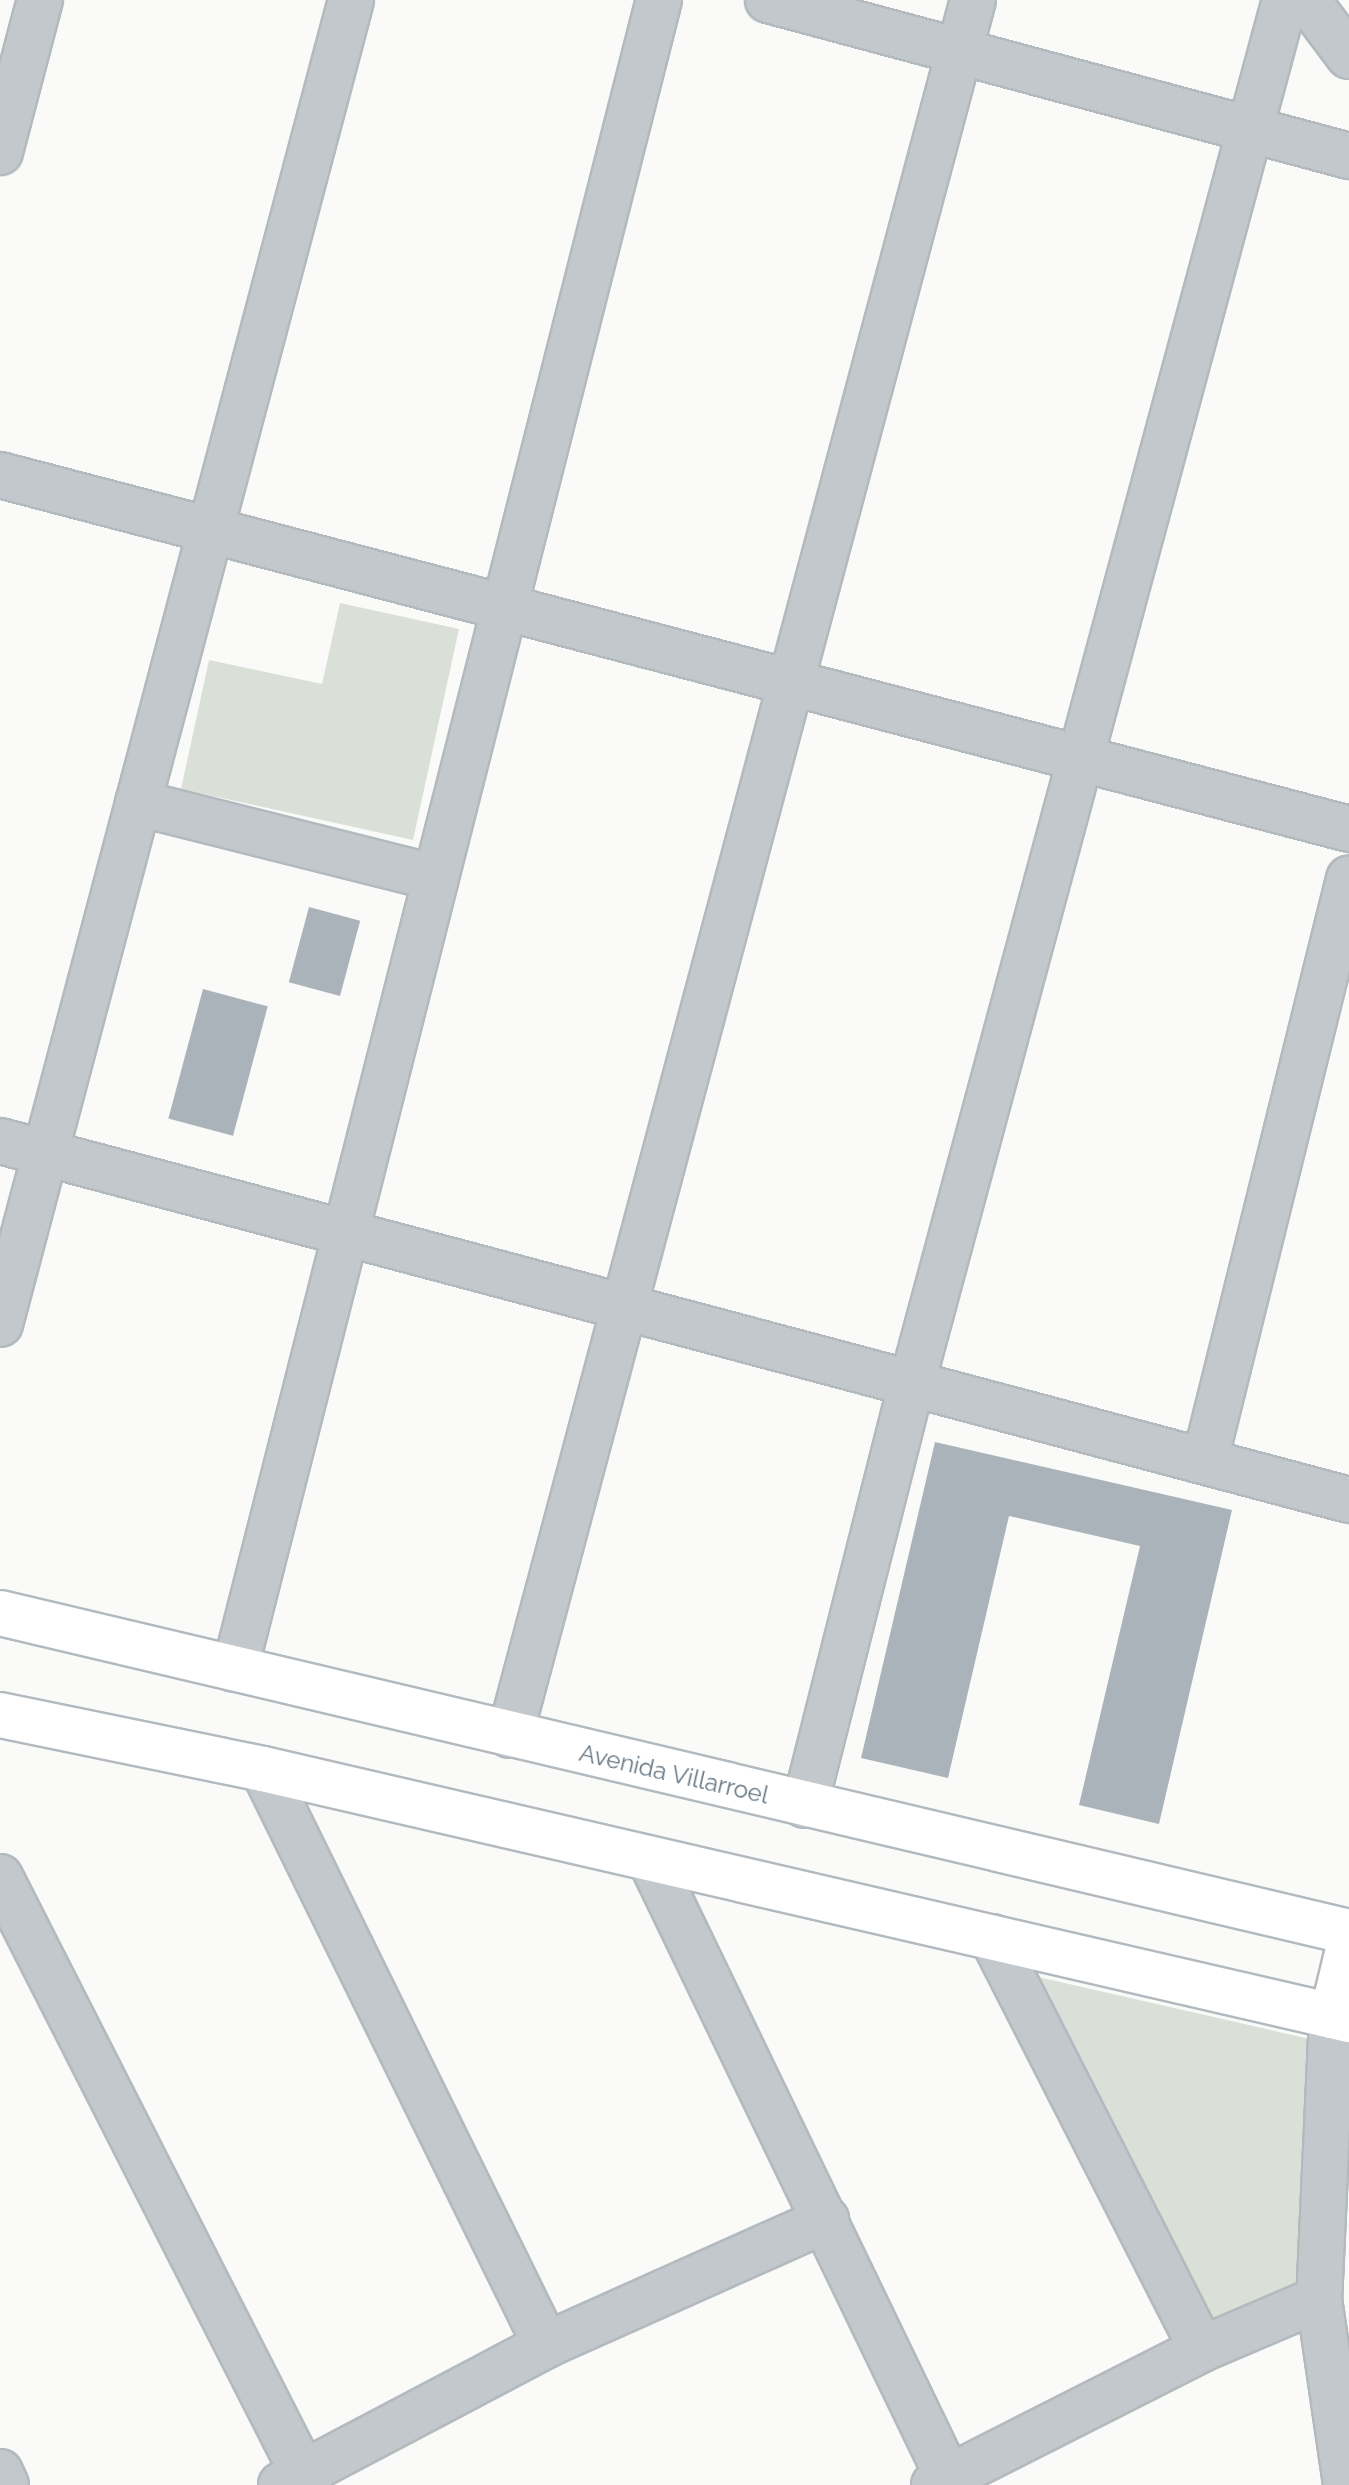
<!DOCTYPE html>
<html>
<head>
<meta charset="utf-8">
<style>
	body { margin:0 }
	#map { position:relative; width:1349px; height:2485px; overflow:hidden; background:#fafaf8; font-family:Raleway,sans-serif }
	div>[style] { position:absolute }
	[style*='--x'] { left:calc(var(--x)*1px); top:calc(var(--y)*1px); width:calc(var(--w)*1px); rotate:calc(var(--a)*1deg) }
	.green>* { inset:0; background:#dadfd7 }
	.building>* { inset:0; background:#aab3b9; transform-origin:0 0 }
	.roads { filter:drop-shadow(2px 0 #b3babf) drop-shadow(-2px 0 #b3babf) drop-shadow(0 2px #b3babf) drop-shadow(0 -2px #b3babf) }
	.minor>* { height:44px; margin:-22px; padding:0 22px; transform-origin:22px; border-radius:22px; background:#c3c8cc }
	.tertiary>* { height:44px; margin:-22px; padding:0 22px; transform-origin:22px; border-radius:22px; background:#c3c8cc }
	.secondary>* { height:44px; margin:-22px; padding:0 22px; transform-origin:22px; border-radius:22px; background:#fff }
	.primary>* { height:44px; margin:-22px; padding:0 22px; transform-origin:22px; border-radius:22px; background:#fff }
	span { translate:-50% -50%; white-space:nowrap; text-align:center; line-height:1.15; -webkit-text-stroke:8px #fff; paint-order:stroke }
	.street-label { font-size:24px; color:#657683 }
</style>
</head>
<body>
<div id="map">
	<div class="green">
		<i style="clip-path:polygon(340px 603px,459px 629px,413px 840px,181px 789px,209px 660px,322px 684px)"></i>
		<i style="clip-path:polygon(1038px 1977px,1310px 2039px,1316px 2274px,1216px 2326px)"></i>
	</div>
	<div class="building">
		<i style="left:309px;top:907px;width:53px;height:78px;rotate:15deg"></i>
		<i style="left:203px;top:989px;width:67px;height:134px;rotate:15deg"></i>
		<i style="clip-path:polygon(935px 1442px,1232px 1510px,1159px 1824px,1079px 1805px,1140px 1546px,1009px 1516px,948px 1778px,861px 1758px)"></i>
	</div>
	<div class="roads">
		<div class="minor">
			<i style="--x:768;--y:0;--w:602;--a:15.03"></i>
			<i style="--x:0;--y:152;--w:157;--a:-75.3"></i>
			<i style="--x:0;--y:475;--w:1395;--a:14.7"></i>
			<i style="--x:138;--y:803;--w:307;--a:14.1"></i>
			<i style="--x:0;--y:1141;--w:1396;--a:14.9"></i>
			<i style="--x:0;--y:1324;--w:1370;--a:-75.15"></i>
			<i style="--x:1205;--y:1460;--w:599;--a:-76.08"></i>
			<i style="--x:235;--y:1669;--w:1722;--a:-75.75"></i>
			<i style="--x:510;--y:1735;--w:1796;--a:-75.06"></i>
			<i style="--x:263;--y:1769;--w:642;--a:63.83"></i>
			<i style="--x:805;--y:1805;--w:435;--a:-75.8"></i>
			<i style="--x:912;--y:1383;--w:1432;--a:-74.91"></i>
			<i style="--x:650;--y:1859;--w:695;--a:64.25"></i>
			<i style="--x:0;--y:1877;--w:682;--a:63.06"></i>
			<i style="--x:992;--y:1937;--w:462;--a:63"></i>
			<i style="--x:0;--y:2472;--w:14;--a:65"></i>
			<i style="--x:281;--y:2485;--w:300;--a:-27.8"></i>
			<i style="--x:546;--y:2345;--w:307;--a:-24.1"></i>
			<i style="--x:934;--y:2485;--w:301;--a:-26.9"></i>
			<i style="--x:1202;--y:2349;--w:127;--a:-23.1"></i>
		</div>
		<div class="tertiary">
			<i style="--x:1307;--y:0;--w:70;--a:53.1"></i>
			<i style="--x:1332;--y:2016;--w:283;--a:92.6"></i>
			<i style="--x:1319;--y:2299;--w:188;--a:81.7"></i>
		</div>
		<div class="secondary">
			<i style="--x:1332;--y:2016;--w:73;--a:-76.5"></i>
		</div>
		<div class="primary">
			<i style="--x:0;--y:1613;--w:1386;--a:13.3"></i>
			<i style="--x:0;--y:1715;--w:268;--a:11.6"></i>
			<i style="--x:263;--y:1769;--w:1115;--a:13.01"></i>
		</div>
	</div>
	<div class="street-label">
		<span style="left:674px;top:1774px;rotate:13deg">Avenida Villarroel</span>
	</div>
</div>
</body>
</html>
